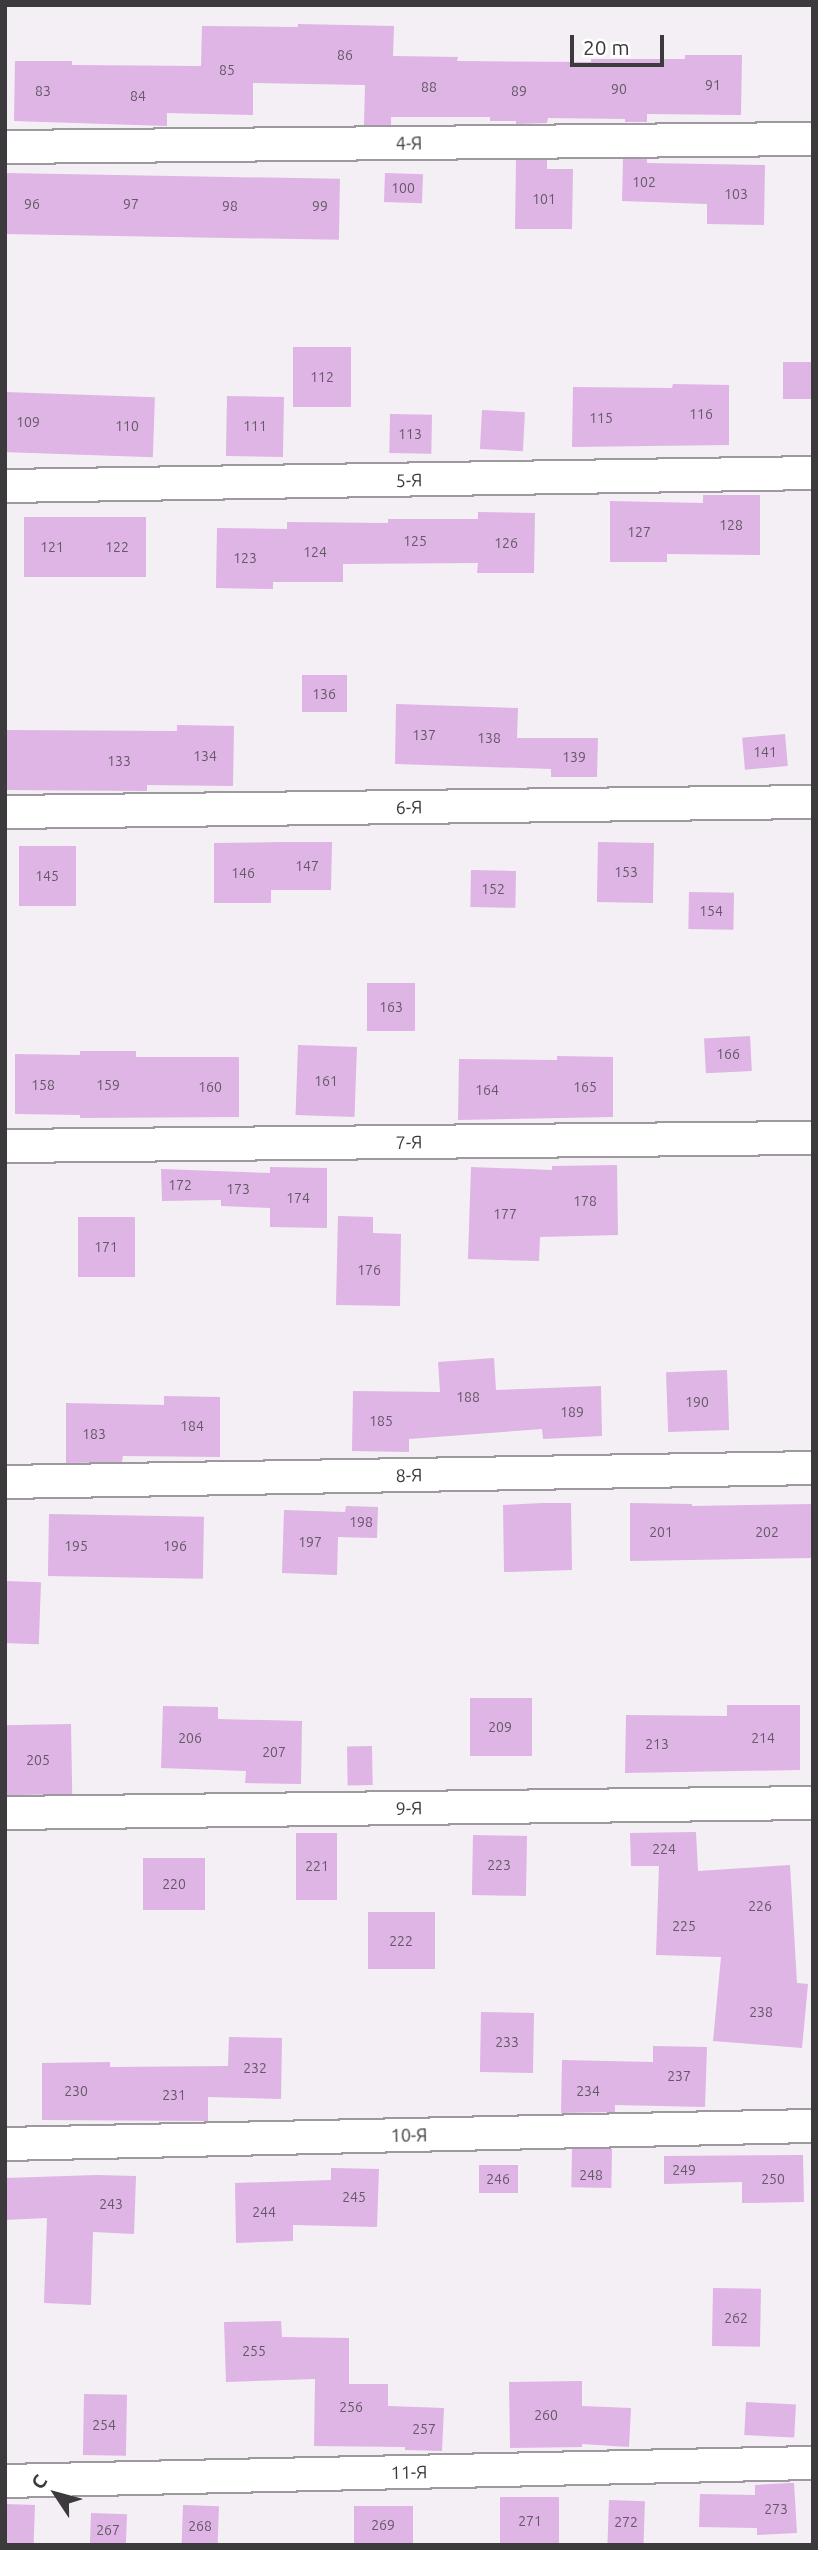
<!DOCTYPE html>
<html>
<head>
<meta charset="utf-8">
<style>
	body { margin:0 }
	#map { position:relative; width:818px; height:2550px; overflow:hidden; background:#f4eff4; font-family:Ubuntu,sans-serif }
	div>[style] { position:absolute }
	[style*='--x'] { left:calc(var(--x)*1px); top:calc(var(--y)*1px); width:calc(var(--w)*1px); rotate:calc(var(--a)*1deg) }
	.building>* { inset:0; background:#deb5e4; transform-origin:0 0 }
	.roads { filter:drop-shadow(2px 0 #9d999e) drop-shadow(-2px 0 #9d999e) drop-shadow(0 2px #9d999e) drop-shadow(0 -2px #9d999e) }
	.street>* { height:32px; margin:-16px; padding:0 16px; transform-origin:16px; border-radius:16px; background:#fff }
	span { translate:-50% -50%; white-space:nowrap; text-align:center; line-height:1.15; -webkit-text-stroke:6px #fff; paint-order:stroke }
	.number-label { font-size:14px; color:#645966 }
	.number-label span { -webkit-text-stroke-width:0 }
	.street-label { font-size:18px; color:#3c3a3c }
	.frame { position:absolute; inset:0; border:7px solid #3c3a3c; pointer-events:none }
	.north { position:absolute; left:21px; top:2459px; width:70px; height:70px; -webkit-text-stroke:5px #fff; paint-order:stroke; rotate:306deg; font-size:19px; font-weight:700; line-height:28px; text-align:center; color:#3c3a3c }
	.north::after { content:''; display:block; margin:auto; width:24px; height:32px; background:#3c3a3c; clip-path:polygon(50% 0,100% 100%,50% 72%,0 100%) }
	.scale { position:absolute; left:570px; top:35px; width:94px; height:32px; box-sizing:border-box; border:4px solid #3c3a3c; border-top:0; padding-left:9px; font-size:21px; line-height:24px; white-space:nowrap; color:#3c3a3c; -webkit-text-stroke:5px #fff; paint-order:stroke }
</style>
</head>
<body>
<div id="map">
	<div class="building">
		<i style="clip-path:polygon(298px 24px,394px 26px,393px 56px,458px 57px,457px 61px,591px 62px,591px 59px,685px 59px,685px 55px,742px 55px,741px 115px,647px 114px,647px 122px,625px 122px,625px 119px,548px 118px,547px 123px,516px 124px,516px 121px,490px 121px,490px 117px,391px 117px,391px 125px,364px 125px,365px 85px,253px 83px,253px 115px,167px 113px,167px 126px,14px 121px,15px 61px,72px 61px,72px 65px,201px 66px,202px 26px,298px 27px)"></i>
		<i style="clip-path:polygon(623px 159px,647px 159px,647px 163px,765px 165px,764px 225px,707px 224px,707px 204px,622px 201px)"></i>
		<i style="clip-path:polygon(516px 160px,547px 160px,547px 169px,573px 169px,572px 229px,515px 229px)"></i>
		<i style="left:5px;top:173px;width:335px;height:61px;rotate:1deg"></i>
		<i style="left:385px;top:173px;width:38px;height:29px;rotate:2deg"></i>
		<i style="left:293px;top:347px;width:58px;height:60px"></i>
		<i style="left:783px;top:362px;width:30px;height:37px"></i>
		<i style="clip-path:polygon(673px 384px,729px 385px,729px 445px,572px 447px,573px 387px,672px 388px)"></i>
		<i style="left:5px;top:392px;width:150px;height:60px;rotate:2deg"></i>
		<i style="left:227px;top:396px;width:57px;height:60px;rotate:1deg"></i>
		<i style="left:482px;top:410px;width:43px;height:39px;rotate:3deg"></i>
		<i style="left:390px;top:414px;width:42px;height:39px;rotate:1deg"></i>
		<i style="clip-path:polygon(703px 495px,760px 495px,760px 555px,667px 554px,667px 562px,610px 562px,610px 501px,703px 503px)"></i>
		<i style="clip-path:polygon(478px 512px,535px 513px,534px 573px,477px 573px,478px 563px,343px 564px,343px 582px,273px 582px,273px 589px,216px 588px,217px 528px,287px 529px,287px 522px,388px 523px,388px 519px,478px 519px)"></i>
		<i style="left:24px;top:517px;width:122px;height:60px"></i>
		<i style="left:302px;top:675px;width:45px;height:37px"></i>
		<i style="clip-path:polygon(396px 704px,518px 708px,517px 738px,598px 738px,597px 777px,551px 777px,551px 769px,395px 764px)"></i>
		<i style="clip-path:polygon(177px 725px,234px 726px,233px 786px,147px 785px,147px 791px,5px 790px,5px 730px,177px 731px)"></i>
		<i style="left:785px;top:734px;width:32px;height:43px;rotate:85deg"></i>
		<i style="clip-path:polygon(283px 842px,332px 842px,331px 890px,271px 890px,271px 903px,214px 903px,214px 843px)"></i>
		<i style="left:598px;top:842px;width:56px;height:60px;rotate:1deg"></i>
		<i style="left:19px;top:846px;width:57px;height:60px"></i>
		<i style="left:471px;top:870px;width:45px;height:37px;rotate:1deg"></i>
		<i style="left:689px;top:892px;width:45px;height:37px;rotate:1deg"></i>
		<i style="left:367px;top:983px;width:48px;height:48px"></i>
		<i style="left:750px;top:1036px;width:35px;height:46px;rotate:87deg"></i>
		<i style="left:298px;top:1045px;width:59px;height:70px;rotate:2deg"></i>
		<i style="clip-path:polygon(80px 1051px,136px 1051px,136px 1057px,239px 1057px,239px 1117px,80px 1118px,80px 1115px,15px 1114px,15px 1054px,80px 1055px)"></i>
		<i style="clip-path:polygon(557px 1056px,613px 1057px,613px 1117px,458px 1120px,459px 1059px,557px 1060px)"></i>
		<i style="clip-path:polygon(617px 1165px,618px 1235px,540px 1237px,539px 1261px,468px 1259px,471px 1167px,552px 1170px,552px 1166px)"></i>
		<i style="clip-path:polygon(270px 1167px,327px 1168px,327px 1228px,270px 1227px,270px 1208px,221px 1206px,221px 1200px,162px 1201px,161px 1169px,270px 1173px)"></i>
		<i style="clip-path:polygon(338px 1216px,373px 1217px,373px 1233px,401px 1234px,400px 1306px,336px 1305px)"></i>
		<i style="left:78px;top:1217px;width:57px;height:60px"></i>
		<i style="clip-path:polygon(494px 1358px,496px 1390px,601px 1386px,602px 1436px,543px 1439px,542px 1429px,409px 1439px,409px 1452px,352px 1451px,353px 1391px,440px 1392px,438px 1362px)"></i>
		<i style="left:727px;top:1370px;width:60px;height:61px;rotate:88deg"></i>
		<i style="clip-path:polygon(164px 1396px,220px 1397px,220px 1457px,123px 1456px,122px 1462px,66px 1463px,66px 1403px,164px 1405px)"></i>
		<i style="clip-path:polygon(542px 1503px,571px 1503px,572px 1570px,504px 1572px,503px 1505px)"></i>
		<i style="clip-path:polygon(630px 1503px,692px 1504px,692px 1506px,813px 1504px,813px 1558px,630px 1561px)"></i>
		<i style="clip-path:polygon(346px 1506px,378px 1507px,377px 1538px,338px 1537px,337px 1575px,282px 1573px,284px 1510px,345px 1512px)"></i>
		<i style="left:49px;top:1514px;width:155px;height:62px;rotate:1deg"></i>
		<i style="left:5px;top:1581px;width:36px;height:62px;rotate:2deg"></i>
		<i style="left:470px;top:1698px;width:62px;height:58px"></i>
		<i style="clip-path:polygon(727px 1705px,800px 1705px,800px 1770px,625px 1773px,626px 1715px,727px 1716px)"></i>
		<i style="clip-path:polygon(163px 1706px,218px 1707px,218px 1719px,302px 1721px,301px 1784px,245px 1783px,246px 1771px,161px 1768px)"></i>
		<i style="left:71px;top:1724px;width:70px;height:66px;rotate:89deg"></i>
		<i style="left:372px;top:1746px;width:39px;height:25px;rotate:89deg"></i>
		<i style="clip-path:polygon(696px 1832px,698px 1871px,790px 1865px,797px 1983px,808px 1984px,802px 2048px,713px 2041px,721px 1957px,656px 1955px,659px 1866px,631px 1866px,630px 1833px)"></i>
		<i style="left:296px;top:1833px;width:41px;height:67px"></i>
		<i style="left:473px;top:1835px;width:54px;height:60px;rotate:1deg"></i>
		<i style="left:143px;top:1858px;width:62px;height:52px"></i>
		<i style="left:435px;top:1912px;width:57px;height:67px;rotate:90deg"></i>
		<i style="left:481px;top:2012px;width:53px;height:60px;rotate:1deg"></i>
		<i style="clip-path:polygon(229px 2037px,282px 2038px,281px 2099px,208px 2097px,208px 2121px,42px 2120px,42px 2063px,110px 2062px,110px 2067px,228px 2066px)"></i>
		<i style="clip-path:polygon(653px 2046px,707px 2047px,705px 2107px,615px 2105px,615px 2112px,561px 2113px,562px 2060px,653px 2062px)"></i>
		<i style="left:612px;top:2149px;width:39px;height:40px;rotate:91deg"></i>
		<i style="clip-path:polygon(803px 2155px,804px 2202px,742px 2203px,742px 2182px,664px 2184px,664px 2156px)"></i>
		<i style="left:479px;top:2165px;width:39px;height:28px"></i>
		<i style="clip-path:polygon(331px 2168px,379px 2169px,377px 2227px,293px 2225px,293px 2241px,236px 2243px,235px 2183px,331px 2180px)"></i>
		<i style="clip-path:polygon(97px 2175px,136px 2176px,134px 2234px,93px 2232px,91px 2305px,44px 2303px,47px 2218px,5px 2220px,5px 2178px)"></i>
		<i style="left:713px;top:2288px;width:48px;height:58px;rotate:1deg"></i>
		<i style="clip-path:polygon(281px 2321px,282px 2337px,349px 2338px,349px 2384px,388px 2384px,388px 2406px,444px 2408px,442px 2451px,405px 2450px,405px 2447px,314px 2446px,315px 2379px,226px 2382px,224px 2322px)"></i>
		<i style="clip-path:polygon(582px 2381px,582px 2406px,631px 2408px,629px 2447px,582px 2444px,582px 2447px,510px 2448px,509px 2382px)"></i>
		<i style="left:84px;top:2394px;width:43px;height:61px;rotate:1deg"></i>
		<i style="left:746px;top:2402px;width:50px;height:33px;rotate:3deg"></i>
		<i style="clip-path:polygon(790px 2483px,794px 2483px,797px 2533px,757px 2535px,757px 2528px,699px 2527px,700px 2494px,755px 2495px,755px 2485px)"></i>
		<i style="left:500px;top:2497px;width:59px;height:48px"></i>
		<i style="left:609px;top:2500px;width:36px;height:43px;rotate:2deg"></i>
		<i style="left:5px;top:2504px;width:30px;height:41px;rotate:2deg"></i>
		<i style="left:183px;top:2505px;width:36px;height:40px;rotate:2deg"></i>
		<i style="left:354px;top:2506px;width:59px;height:39px"></i>
		<i style="left:91px;top:2513px;width:36px;height:32px;rotate:2deg"></i>
	</div>
	<div class="roads">
		<div class="street">
			<i style="--x:5;--y:147;--w:808;--a:-0.57"></i>
			<i style="--x:5;--y:486;--w:808;--a:-0.92"></i>
			<i style="--x:5;--y:812;--w:808;--a:-0.71"></i>
			<i style="--x:5;--y:1146;--w:808;--a:-0.57"></i>
			<i style="--x:5;--y:1482;--w:808;--a:-0.99"></i>
			<i style="--x:5;--y:1813;--w:808;--a:-0.71"></i>
			<i style="--x:5;--y:2144;--w:808;--a:-1.28"></i>
			<i style="--x:5;--y:2481;--w:808;--a:-1.28"></i>
		</div>
	</div>
	<div class="number-label">
		<span style="left:345px;top:55px">86</span>
		<span style="left:227px;top:70px">85</span>
		<span style="left:713px;top:85px">91</span>
		<span style="left:429px;top:87px">88</span>
		<span style="left:619px;top:89px">90</span>
		<span style="left:43px;top:91px">83</span>
		<span style="left:519px;top:91px">89</span>
		<span style="left:138px;top:96px">84</span>
		<span style="left:644px;top:182px">102</span>
		<span style="left:403px;top:188px">100</span>
		<span style="left:736px;top:194px">103</span>
		<span style="left:544px;top:199px">101</span>
		<span style="left:32px;top:204px">96</span>
		<span style="left:131px;top:204px">97</span>
		<span style="left:230px;top:206px">98</span>
		<span style="left:320px;top:206px">99</span>
		<span style="left:322px;top:377px">112</span>
		<span style="left:701px;top:414px">116</span>
		<span style="left:601px;top:418px">115</span>
		<span style="left:28px;top:422px">109</span>
		<span style="left:127px;top:426px">110</span>
		<span style="left:255px;top:426px">111</span>
		<span style="left:410px;top:434px">113</span>
		<span style="left:731px;top:525px">128</span>
		<span style="left:639px;top:532px">127</span>
		<span style="left:415px;top:541px">125</span>
		<span style="left:506px;top:543px">126</span>
		<span style="left:52px;top:547px">121</span>
		<span style="left:117px;top:547px">122</span>
		<span style="left:315px;top:552px">124</span>
		<span style="left:245px;top:558px">123</span>
		<span style="left:324px;top:694px">136</span>
		<span style="left:424px;top:735px">137</span>
		<span style="left:489px;top:738px">138</span>
		<span style="left:765px;top:752px">141</span>
		<span style="left:205px;top:756px">134</span>
		<span style="left:574px;top:757px">139</span>
		<span style="left:119px;top:761px">133</span>
		<span style="left:307px;top:866px">147</span>
		<span style="left:626px;top:872px">153</span>
		<span style="left:243px;top:873px">146</span>
		<span style="left:47px;top:876px">145</span>
		<span style="left:493px;top:889px">152</span>
		<span style="left:711px;top:911px">154</span>
		<span style="left:391px;top:1007px">163</span>
		<span style="left:728px;top:1054px">166</span>
		<span style="left:326px;top:1081px">161</span>
		<span style="left:43px;top:1085px">158</span>
		<span style="left:108px;top:1085px">159</span>
		<span style="left:210px;top:1087px">160</span>
		<span style="left:585px;top:1087px">165</span>
		<span style="left:487px;top:1090px">164</span>
		<span style="left:180px;top:1185px">172</span>
		<span style="left:238px;top:1189px">173</span>
		<span style="left:298px;top:1198px">174</span>
		<span style="left:585px;top:1201px">178</span>
		<span style="left:505px;top:1214px">177</span>
		<span style="left:106px;top:1247px">171</span>
		<span style="left:369px;top:1270px">176</span>
		<span style="left:468px;top:1397px">188</span>
		<span style="left:697px;top:1402px">190</span>
		<span style="left:572px;top:1412px">189</span>
		<span style="left:381px;top:1421px">185</span>
		<span style="left:192px;top:1426px">184</span>
		<span style="left:94px;top:1434px">183</span>
		<span style="left:361px;top:1522px">198</span>
		<span style="left:661px;top:1532px">201</span>
		<span style="left:767px;top:1532px">202</span>
		<span style="left:310px;top:1542px">197</span>
		<span style="left:76px;top:1546px">195</span>
		<span style="left:175px;top:1546px">196</span>
		<span style="left:500px;top:1727px">209</span>
		<span style="left:190px;top:1738px">206</span>
		<span style="left:763px;top:1738px">214</span>
		<span style="left:657px;top:1744px">213</span>
		<span style="left:274px;top:1752px">207</span>
		<span style="left:38px;top:1760px">205</span>
		<span style="left:664px;top:1849px">224</span>
		<span style="left:499px;top:1865px">223</span>
		<span style="left:317px;top:1866px">221</span>
		<span style="left:174px;top:1884px">220</span>
		<span style="left:760px;top:1906px">226</span>
		<span style="left:684px;top:1926px">225</span>
		<span style="left:401px;top:1941px">222</span>
		<span style="left:761px;top:2012px">238</span>
		<span style="left:507px;top:2042px">233</span>
		<span style="left:255px;top:2068px">232</span>
		<span style="left:679px;top:2076px">237</span>
		<span style="left:76px;top:2091px">230</span>
		<span style="left:588px;top:2091px">234</span>
		<span style="left:174px;top:2095px">231</span>
		<span style="left:684px;top:2170px">249</span>
		<span style="left:591px;top:2175px">248</span>
		<span style="left:498px;top:2179px">246</span>
		<span style="left:773px;top:2179px">250</span>
		<span style="left:354px;top:2197px">245</span>
		<span style="left:111px;top:2204px">243</span>
		<span style="left:264px;top:2212px">244</span>
		<span style="left:736px;top:2318px">262</span>
		<span style="left:254px;top:2351px">255</span>
		<span style="left:351px;top:2407px">256</span>
		<span style="left:546px;top:2415px">260</span>
		<span style="left:104px;top:2425px">254</span>
		<span style="left:424px;top:2429px">257</span>
		<span style="left:776px;top:2509px">273</span>
		<span style="left:530px;top:2521px">271</span>
		<span style="left:626px;top:2522px">272</span>
		<span style="left:383px;top:2525px">269</span>
		<span style="left:200px;top:2526px">268</span>
		<span style="left:108px;top:2530px">267</span>
	</div>
	<div class="street-label">
		<span style="left:409px;top:143px;rotate:-1deg">4-Я</span>
		<span style="left:409px;top:480px;rotate:-1deg">5-Я</span>
		<span style="left:409px;top:807px;rotate:-1deg">6-Я</span>
		<span style="left:409px;top:1142px;rotate:-1deg">7-Я</span>
		<span style="left:409px;top:1475px;rotate:-1deg">8-Я</span>
		<span style="left:409px;top:1808px;rotate:-1deg">9-Я</span>
		<span style="left:409px;top:2135px;rotate:-1deg">10-Я</span>
		<span style="left:409px;top:2472px;rotate:-1deg">11-Я</span>
	</div>
	<div class="frame"></div>
	<div class="north">С</div>
	<div class="scale">20 m</div>
</div>
</body>
</html>
